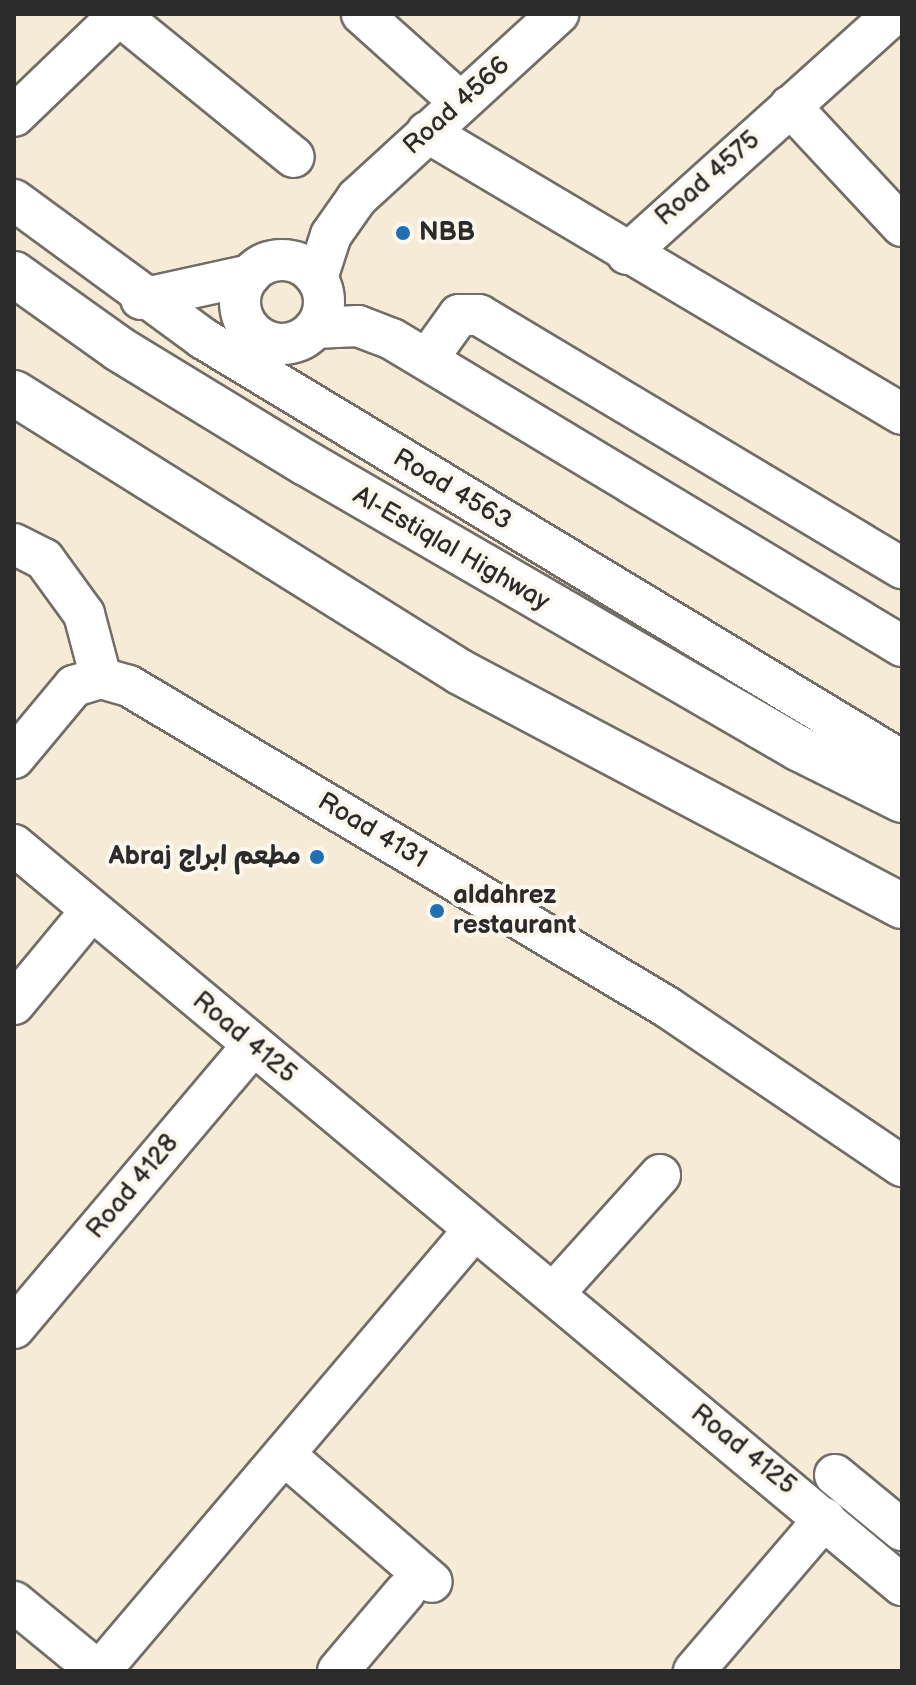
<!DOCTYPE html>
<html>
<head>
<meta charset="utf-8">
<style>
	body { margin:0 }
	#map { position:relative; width:916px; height:1685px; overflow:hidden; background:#f6ebd7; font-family:"Balsamiq Sans","Playpen Sans Arabic",sans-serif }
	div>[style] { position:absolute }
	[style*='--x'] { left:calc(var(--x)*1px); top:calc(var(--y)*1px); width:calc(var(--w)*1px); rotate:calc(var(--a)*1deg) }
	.roads { filter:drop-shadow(2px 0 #726e67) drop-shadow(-2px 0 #726e67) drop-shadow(0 2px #726e67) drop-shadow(0 -2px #726e67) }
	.minor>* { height:40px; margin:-20px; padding:0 20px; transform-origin:20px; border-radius:20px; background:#fff }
	.minor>.ring { margin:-20px; padding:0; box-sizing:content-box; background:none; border:40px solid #fff; border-radius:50% }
	.major>* { height:44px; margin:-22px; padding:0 22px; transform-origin:22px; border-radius:22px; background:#fff }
	.dots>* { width:22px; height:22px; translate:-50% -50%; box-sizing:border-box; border:4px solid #fbf7ec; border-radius:50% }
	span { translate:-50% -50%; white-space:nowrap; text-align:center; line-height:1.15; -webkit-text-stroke:8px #fbf7ec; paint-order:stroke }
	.street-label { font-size:26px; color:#2b2b2b }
	.poi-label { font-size:26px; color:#2b2b2b; font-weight:700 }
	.left { translate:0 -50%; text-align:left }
	.right { translate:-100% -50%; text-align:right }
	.frame { position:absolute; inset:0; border:16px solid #2b2b2b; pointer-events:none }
</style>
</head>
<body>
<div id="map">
	<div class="roads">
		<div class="minor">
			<i style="--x:362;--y:14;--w:132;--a:41.9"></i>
			<i style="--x:119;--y:15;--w:225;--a:39.1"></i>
			<i style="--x:790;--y:106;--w:164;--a:47"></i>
			<i style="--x:14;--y:116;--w:147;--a:-43.9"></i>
			<i style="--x:427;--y:132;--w:552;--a:30.7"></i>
			<i style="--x:14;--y:200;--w:235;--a:36.2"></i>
			<i style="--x:204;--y:339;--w:816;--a:31.16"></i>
			<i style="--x:627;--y:254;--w:359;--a:-42"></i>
			<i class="ring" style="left:240px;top:260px;width:44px;height:44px"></i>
			<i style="--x:317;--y:278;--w:45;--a:-72"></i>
			<i style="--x:331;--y:235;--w:45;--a:-54.9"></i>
			<i style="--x:357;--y:198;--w:273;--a:-42.5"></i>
			<i style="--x:141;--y:299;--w:112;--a:-12.4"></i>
			<i style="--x:315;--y:328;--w:43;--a:-2.7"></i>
			<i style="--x:358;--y:326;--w:36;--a:21"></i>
			<i style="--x:392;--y:339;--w:595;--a:31.05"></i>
			<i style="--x:428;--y:358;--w:53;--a:-54.2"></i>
			<i style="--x:459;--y:315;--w:20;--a:0"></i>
			<i style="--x:479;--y:315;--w:493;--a:30.9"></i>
			<i style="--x:14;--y:544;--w:34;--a:27"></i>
			<i style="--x:44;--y:559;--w:68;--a:54"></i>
			<i style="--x:84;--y:614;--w:66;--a:75.1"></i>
			<i style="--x:14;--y:758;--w:94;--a:-50.2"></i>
			<i style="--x:74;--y:686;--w:28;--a:-17"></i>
			<i style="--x:101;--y:678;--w:29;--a:16"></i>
			<i style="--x:129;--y:686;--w:626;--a:30.82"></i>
			<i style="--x:667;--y:1007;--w:284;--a:34.1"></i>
			<i style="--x:14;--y:845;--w:1156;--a:39.81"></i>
			<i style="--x:14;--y:1004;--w:121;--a:-50.4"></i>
			<i style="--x:553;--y:1294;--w:160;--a:-48"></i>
			<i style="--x:14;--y:1328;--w:370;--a:-49.8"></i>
			<i style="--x:287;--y:1457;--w:191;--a:40.8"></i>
			<i style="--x:835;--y:1475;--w:87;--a:39.4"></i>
			<i style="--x:14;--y:1602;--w:109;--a:39.4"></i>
			<i style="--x:100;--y:1671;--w:578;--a:-49.7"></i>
			<i style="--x:338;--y:1671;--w:104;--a:-49.7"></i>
			<i style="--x:694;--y:1671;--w:201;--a:-49.4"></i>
		</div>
		<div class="major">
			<i style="--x:14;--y:274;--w:129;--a:35.5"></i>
			<i style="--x:119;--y:349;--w:219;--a:31.4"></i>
			<i style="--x:306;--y:463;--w:569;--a:30.08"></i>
			<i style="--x:798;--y:748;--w:116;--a:26.6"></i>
			<i style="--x:14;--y:393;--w:526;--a:32.03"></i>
			<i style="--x:460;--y:672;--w:500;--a:27.9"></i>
		</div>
	</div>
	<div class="dots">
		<i style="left:403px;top:233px;background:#1f6fb2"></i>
		<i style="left:317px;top:857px;background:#1f6fb2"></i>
		<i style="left:437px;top:911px;background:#1f6fb2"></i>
	</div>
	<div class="street-label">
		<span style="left:457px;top:106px;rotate:-42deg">Road 4566</span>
		<span style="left:708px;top:179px;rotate:-41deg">Road 4575</span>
		<span style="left:452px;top:490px;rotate:31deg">Road 4563</span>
		<span style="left:451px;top:549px;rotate:30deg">Al-Estiqlal Highway</span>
		<span style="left:372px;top:831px;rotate:31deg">Road 4131</span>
		<span style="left:244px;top:1038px;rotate:40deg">Road 4125</span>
		<span style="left:133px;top:1187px;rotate:-50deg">Road 4128</span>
		<span style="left:743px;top:1450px;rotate:39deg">Road 4125</span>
	</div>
	<div class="poi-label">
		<span class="left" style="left:419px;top:233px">NBB</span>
		<span class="right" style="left:301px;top:857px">Abraj مطعم ابراج</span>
		<span class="left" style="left:453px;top:911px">aldahrez<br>restaurant</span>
	</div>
	<div class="frame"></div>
</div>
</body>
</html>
